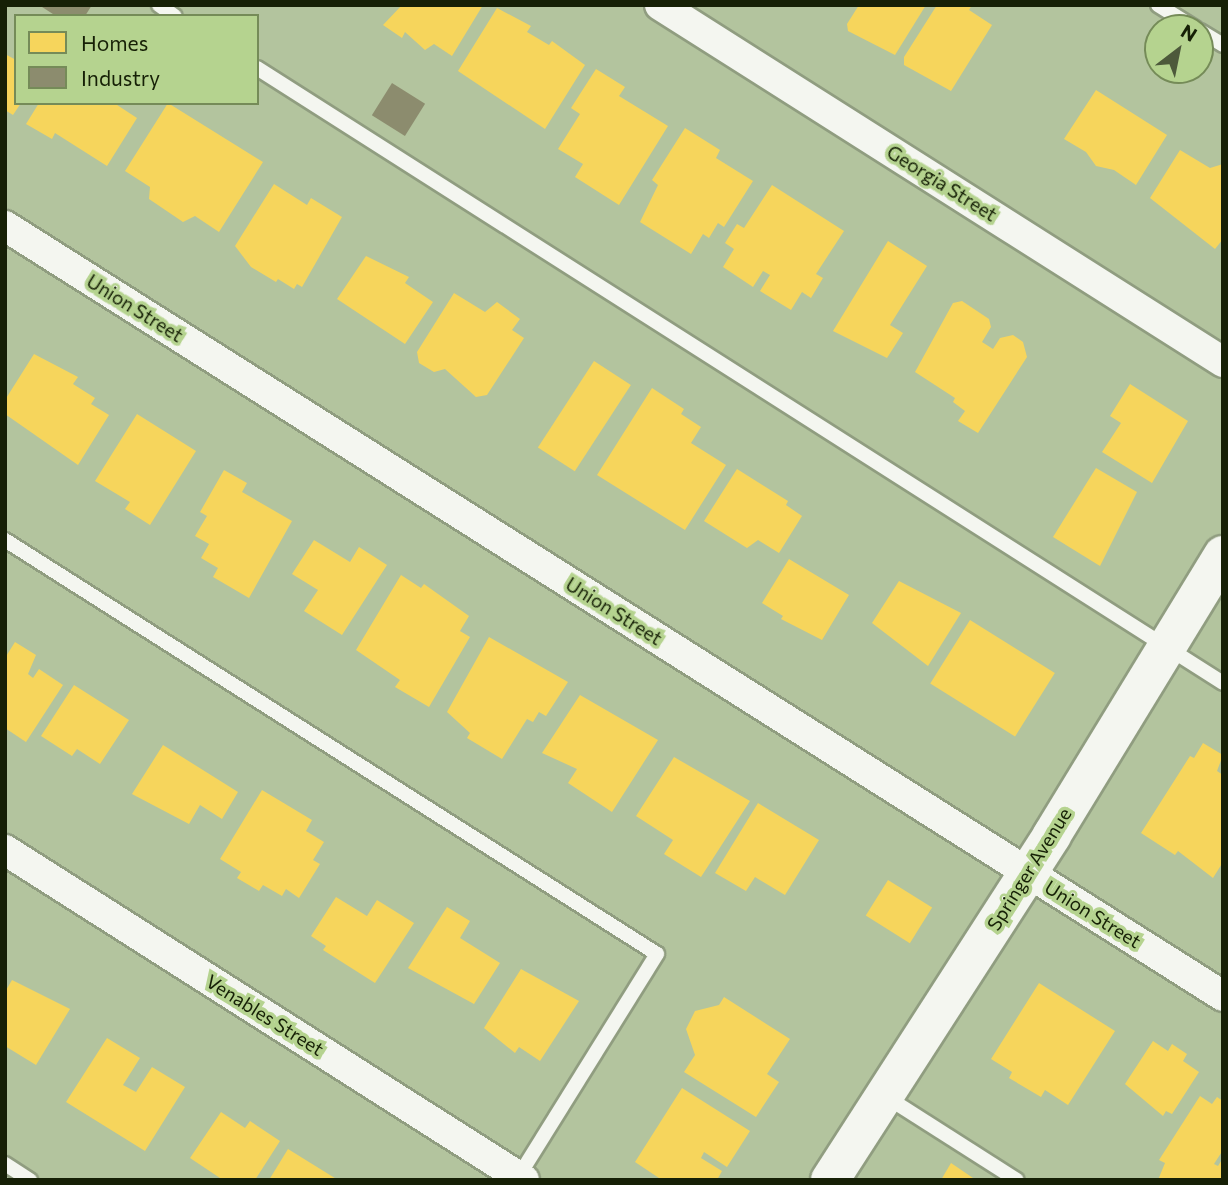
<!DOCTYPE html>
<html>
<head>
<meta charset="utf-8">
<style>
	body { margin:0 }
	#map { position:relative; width:1228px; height:1185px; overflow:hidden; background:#b3c49e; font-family:Commissioner,sans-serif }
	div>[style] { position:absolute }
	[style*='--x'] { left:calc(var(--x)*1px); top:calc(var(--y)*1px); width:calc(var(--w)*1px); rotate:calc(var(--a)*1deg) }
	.homes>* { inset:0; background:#f6d55c; transform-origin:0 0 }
	.industry>* { inset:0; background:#8c8c6e; transform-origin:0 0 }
	.roads { filter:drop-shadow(2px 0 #909d80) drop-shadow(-2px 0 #909d80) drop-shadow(0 2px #909d80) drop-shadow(0 -2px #909d80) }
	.lane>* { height:14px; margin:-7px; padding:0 7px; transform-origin:7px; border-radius:7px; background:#f4f6f0 }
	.street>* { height:30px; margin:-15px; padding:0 15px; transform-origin:15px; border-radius:15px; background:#f4f6f0 }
	.secondary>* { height:38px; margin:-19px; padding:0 19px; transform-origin:19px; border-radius:19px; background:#f4f6f0 }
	span { translate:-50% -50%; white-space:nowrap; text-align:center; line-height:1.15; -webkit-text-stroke:7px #b5d38f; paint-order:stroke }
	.street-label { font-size:19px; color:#162006 }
	.frame { position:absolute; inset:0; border:7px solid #162006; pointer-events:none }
	.legend { position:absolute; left:14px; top:14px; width:245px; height:91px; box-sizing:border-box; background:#b5d38f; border:2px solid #758b58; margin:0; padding:9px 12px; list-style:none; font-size:21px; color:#162006 }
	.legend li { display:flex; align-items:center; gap:14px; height:35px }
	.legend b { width:35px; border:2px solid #758b58 }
	.north { position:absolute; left:1144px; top:14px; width:70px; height:70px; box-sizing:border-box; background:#b5d38f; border:2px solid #758b58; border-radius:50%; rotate:32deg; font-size:19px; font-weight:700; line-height:28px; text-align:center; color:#162006 }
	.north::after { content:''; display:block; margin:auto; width:24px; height:32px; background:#4d593b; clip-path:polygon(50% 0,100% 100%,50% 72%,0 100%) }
</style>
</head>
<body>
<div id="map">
	<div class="homes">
		<i style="clip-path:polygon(402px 5px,483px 5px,452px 56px,434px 44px,425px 50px,405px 32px,402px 38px,383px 25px)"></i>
		<i style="clip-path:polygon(859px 5px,926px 5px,895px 55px,848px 31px,847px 24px)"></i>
		<i style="clip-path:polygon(937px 5px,972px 5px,969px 10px,992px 25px,951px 91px,904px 65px,904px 57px)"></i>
		<i style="clip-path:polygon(497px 8px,531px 26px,527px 32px,549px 45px,552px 41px,585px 65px,545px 129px,458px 71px)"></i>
		<i style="clip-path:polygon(5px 54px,16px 60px,16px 103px,21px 103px,13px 115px,5px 110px)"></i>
		<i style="clip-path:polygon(596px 69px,625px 87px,619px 96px,668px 126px,619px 205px,575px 177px,583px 164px,558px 149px,580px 114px,571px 108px)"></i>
		<i style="clip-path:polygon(1096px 90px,1167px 135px,1136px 185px,1114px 170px,1096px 166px,1086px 152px,1064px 139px)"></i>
		<i style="clip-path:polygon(39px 103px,114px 103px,137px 118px,107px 166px,55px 133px,52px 139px,26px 124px)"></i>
		<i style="clip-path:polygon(168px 103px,263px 162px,219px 232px,195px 216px,183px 222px,149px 199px,150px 187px,125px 171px)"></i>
		<i style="clip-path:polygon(685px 128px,720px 150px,716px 158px,753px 181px,724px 227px,718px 223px,709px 238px,703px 234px,691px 254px,640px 222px,658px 185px,652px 180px)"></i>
		<i style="clip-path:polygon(1180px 150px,1210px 168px,1223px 164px,1223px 239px,1215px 249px,1150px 198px)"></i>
		<i style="clip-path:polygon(274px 184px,307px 205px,311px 198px,342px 217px,302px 287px,297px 284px,294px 289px,278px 279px,276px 282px,251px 267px,235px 246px)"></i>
		<i style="clip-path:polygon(772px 185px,844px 231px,816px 274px,823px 278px,811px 298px,802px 292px,791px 310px,760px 291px,770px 275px,763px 271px,753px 287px,723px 267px,734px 249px,725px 243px,737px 224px,744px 228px)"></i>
		<i style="clip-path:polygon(888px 241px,927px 266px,890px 325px,903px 333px,887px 358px,833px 331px)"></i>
		<i style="clip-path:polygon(366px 256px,409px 277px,405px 283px,433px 302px,405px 344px,337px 299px)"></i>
		<i style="clip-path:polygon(454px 293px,485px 312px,497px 302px,520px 319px,512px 330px,524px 338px,487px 395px,476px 397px,445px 369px,434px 372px,419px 363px,417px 352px)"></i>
		<i style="clip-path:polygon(962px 301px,989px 319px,991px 327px,982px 342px,993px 349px,1000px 338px,1013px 335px,1023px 342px,1027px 357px,978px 433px,958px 421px,965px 411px,953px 402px,955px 398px,915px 372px,953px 303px)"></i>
		<i style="clip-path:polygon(34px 354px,78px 377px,73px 384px,95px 398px,91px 404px,109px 415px,78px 465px,5px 414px,5px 400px)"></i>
		<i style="left:594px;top:361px;width:44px;height:103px;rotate:33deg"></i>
		<i style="clip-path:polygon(1130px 384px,1188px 421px,1152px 483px,1102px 452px,1121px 423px,1110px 416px)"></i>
		<i style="clip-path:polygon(652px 388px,684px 409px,681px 414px,701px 427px,691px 443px,726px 465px,685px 530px,597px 475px)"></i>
		<i style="clip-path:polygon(137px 414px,196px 451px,150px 525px,125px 509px,130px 502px,95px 481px)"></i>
		<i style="clip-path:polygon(1096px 468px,1137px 492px,1100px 566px,1053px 537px)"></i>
		<i style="clip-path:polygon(737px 469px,788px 501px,786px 505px,802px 516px,779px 553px,758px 540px,747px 548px,704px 521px)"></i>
		<i style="clip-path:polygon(224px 470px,247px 483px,242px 492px,292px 521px,249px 598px,213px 577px,218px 568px,201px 558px,209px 544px,195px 536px,207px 516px,200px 512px)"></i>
		<i style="clip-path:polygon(314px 540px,350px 562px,359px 547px,387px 565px,342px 635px,304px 611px,318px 590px,292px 574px)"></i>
		<i style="clip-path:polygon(789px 559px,849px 595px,822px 640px,781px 619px,783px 616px,762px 603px)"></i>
		<i style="clip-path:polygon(401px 575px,421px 588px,424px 584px,469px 616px,460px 631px,470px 637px,429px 707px,395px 687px,400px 680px,356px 650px)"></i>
		<i style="clip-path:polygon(899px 581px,961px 613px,928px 666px,872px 623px)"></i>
		<i style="left:970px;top:620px;width:100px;height:75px;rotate:32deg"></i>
		<i style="clip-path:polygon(489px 637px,568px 682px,546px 716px,539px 712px,533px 722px,527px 719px,502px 759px,467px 738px,470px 733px,447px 712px)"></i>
		<i style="clip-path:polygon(15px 642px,36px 655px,28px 674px,33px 678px,39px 669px,63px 685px,26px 742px,5px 728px,5px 658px)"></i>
		<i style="clip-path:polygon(74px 685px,129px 720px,100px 764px,77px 749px,72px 756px,41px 736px)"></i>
		<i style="clip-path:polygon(580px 695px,658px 740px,612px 812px,568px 783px,577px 769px,542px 753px)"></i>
		<i style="clip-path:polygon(1203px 743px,1223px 755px,1217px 771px,1223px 775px,1223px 862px,1213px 878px,1178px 851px,1175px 855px,1141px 833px,1190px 756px,1194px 758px)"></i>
		<i style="clip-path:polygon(163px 745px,238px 792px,222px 819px,200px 805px,189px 824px,132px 794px)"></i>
		<i style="clip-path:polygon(674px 757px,750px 801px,701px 877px,664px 854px,673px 840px,636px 816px)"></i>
		<i style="clip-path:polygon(262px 790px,312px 820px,306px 831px,324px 842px,313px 860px,320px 864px,299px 898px,286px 889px,282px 896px,263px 885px,259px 891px,237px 878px,241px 872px,220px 859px)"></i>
		<i style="clip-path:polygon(758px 803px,819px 840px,785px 895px,755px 877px,746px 891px,715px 873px)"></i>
		<i style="left:888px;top:880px;width:52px;height:42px;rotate:32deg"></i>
		<i style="clip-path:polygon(336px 897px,367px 916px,377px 900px,414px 923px,375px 983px,323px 950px,326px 946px,311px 936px)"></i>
		<i style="clip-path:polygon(447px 907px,470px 921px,460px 938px,500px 963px,474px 1004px,408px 968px)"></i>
		<i style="clip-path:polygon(521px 969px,579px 1001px,540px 1061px,519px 1047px,515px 1053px,484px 1028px)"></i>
		<i style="clip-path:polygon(12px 980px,70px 1009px,36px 1065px,5px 1046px,5px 992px)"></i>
		<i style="clip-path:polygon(1039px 983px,1115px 1031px,1068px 1105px,1045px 1090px,1041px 1097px,1009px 1078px,1012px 1072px,991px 1059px)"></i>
		<i style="clip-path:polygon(724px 997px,790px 1039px,767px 1074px,779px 1082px,756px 1117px,684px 1072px,695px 1055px,686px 1029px,695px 1011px,719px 1005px)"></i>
		<i style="clip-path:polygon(107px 1038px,140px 1058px,123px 1085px,136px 1092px,152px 1067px,185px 1087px,145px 1151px,66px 1102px)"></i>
		<i style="clip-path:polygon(1153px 1041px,1168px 1051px,1172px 1044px,1187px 1054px,1183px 1061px,1199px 1072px,1172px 1114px,1166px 1111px,1163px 1116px,1125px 1084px)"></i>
		<i style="clip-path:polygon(682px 1088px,750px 1131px,727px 1167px,704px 1152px,701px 1158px,722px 1171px,717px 1180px,662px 1180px,635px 1162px)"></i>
		<i style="clip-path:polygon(1200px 1096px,1212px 1104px,1217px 1097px,1223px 1101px,1223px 1150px,1214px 1164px,1218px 1166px,1223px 1158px,1223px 1180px,1158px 1180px,1165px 1163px,1159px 1160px)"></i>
		<i style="clip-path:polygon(221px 1112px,245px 1128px,250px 1121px,280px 1141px,255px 1180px,223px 1180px,190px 1158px)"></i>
		<i style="clip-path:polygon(288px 1149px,338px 1180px,269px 1180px)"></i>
		<i style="clip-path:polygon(951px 1163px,976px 1180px,941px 1180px)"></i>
	</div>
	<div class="industry">
		<i style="clip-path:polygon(39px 5px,92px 5px,85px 16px,56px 16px)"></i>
		<i style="left:392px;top:83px;width:39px;height:38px;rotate:32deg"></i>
	</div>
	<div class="roads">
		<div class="lane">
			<i style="--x:159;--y:5;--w:19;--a:35"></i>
			<i style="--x:1158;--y:5;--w:44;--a:31.9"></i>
			<i style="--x:1200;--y:31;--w:27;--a:31"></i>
			<i style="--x:257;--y:68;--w:1145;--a:32.48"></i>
			<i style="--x:5;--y:540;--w:772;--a:32.41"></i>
			<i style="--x:657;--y:954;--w:265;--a:121.9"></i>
			<i style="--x:885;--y:1096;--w:156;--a:32.5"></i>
			<i style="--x:5;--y:1164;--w:30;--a:33"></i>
		</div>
		<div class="street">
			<i style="--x:660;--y:5;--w:667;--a:32.38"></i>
			<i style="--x:5;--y:226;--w:1441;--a:32.3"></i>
			<i style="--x:5;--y:850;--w:615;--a:32.45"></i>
		</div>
		<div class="secondary">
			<i style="--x:830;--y:1180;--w:410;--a:-57.2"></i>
			<i style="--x:1052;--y:835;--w:328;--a:-58.6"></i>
		</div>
	</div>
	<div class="street-label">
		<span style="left:942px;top:183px;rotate:32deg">Georgia Street</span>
		<span style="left:135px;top:308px;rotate:32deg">Union Street</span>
		<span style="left:614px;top:611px;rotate:32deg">Union Street</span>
		<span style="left:1029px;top:869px;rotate:-58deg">Springer Avenue</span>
		<span style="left:1093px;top:914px;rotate:32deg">Union Street</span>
		<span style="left:265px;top:1015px;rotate:32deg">Venables Street</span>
	</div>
	<div class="frame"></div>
	<ul class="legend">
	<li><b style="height:19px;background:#f6d55c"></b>Homes</li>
	<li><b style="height:19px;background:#8c8c6e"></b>Industry</li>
	</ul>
	<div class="north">N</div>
</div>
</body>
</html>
